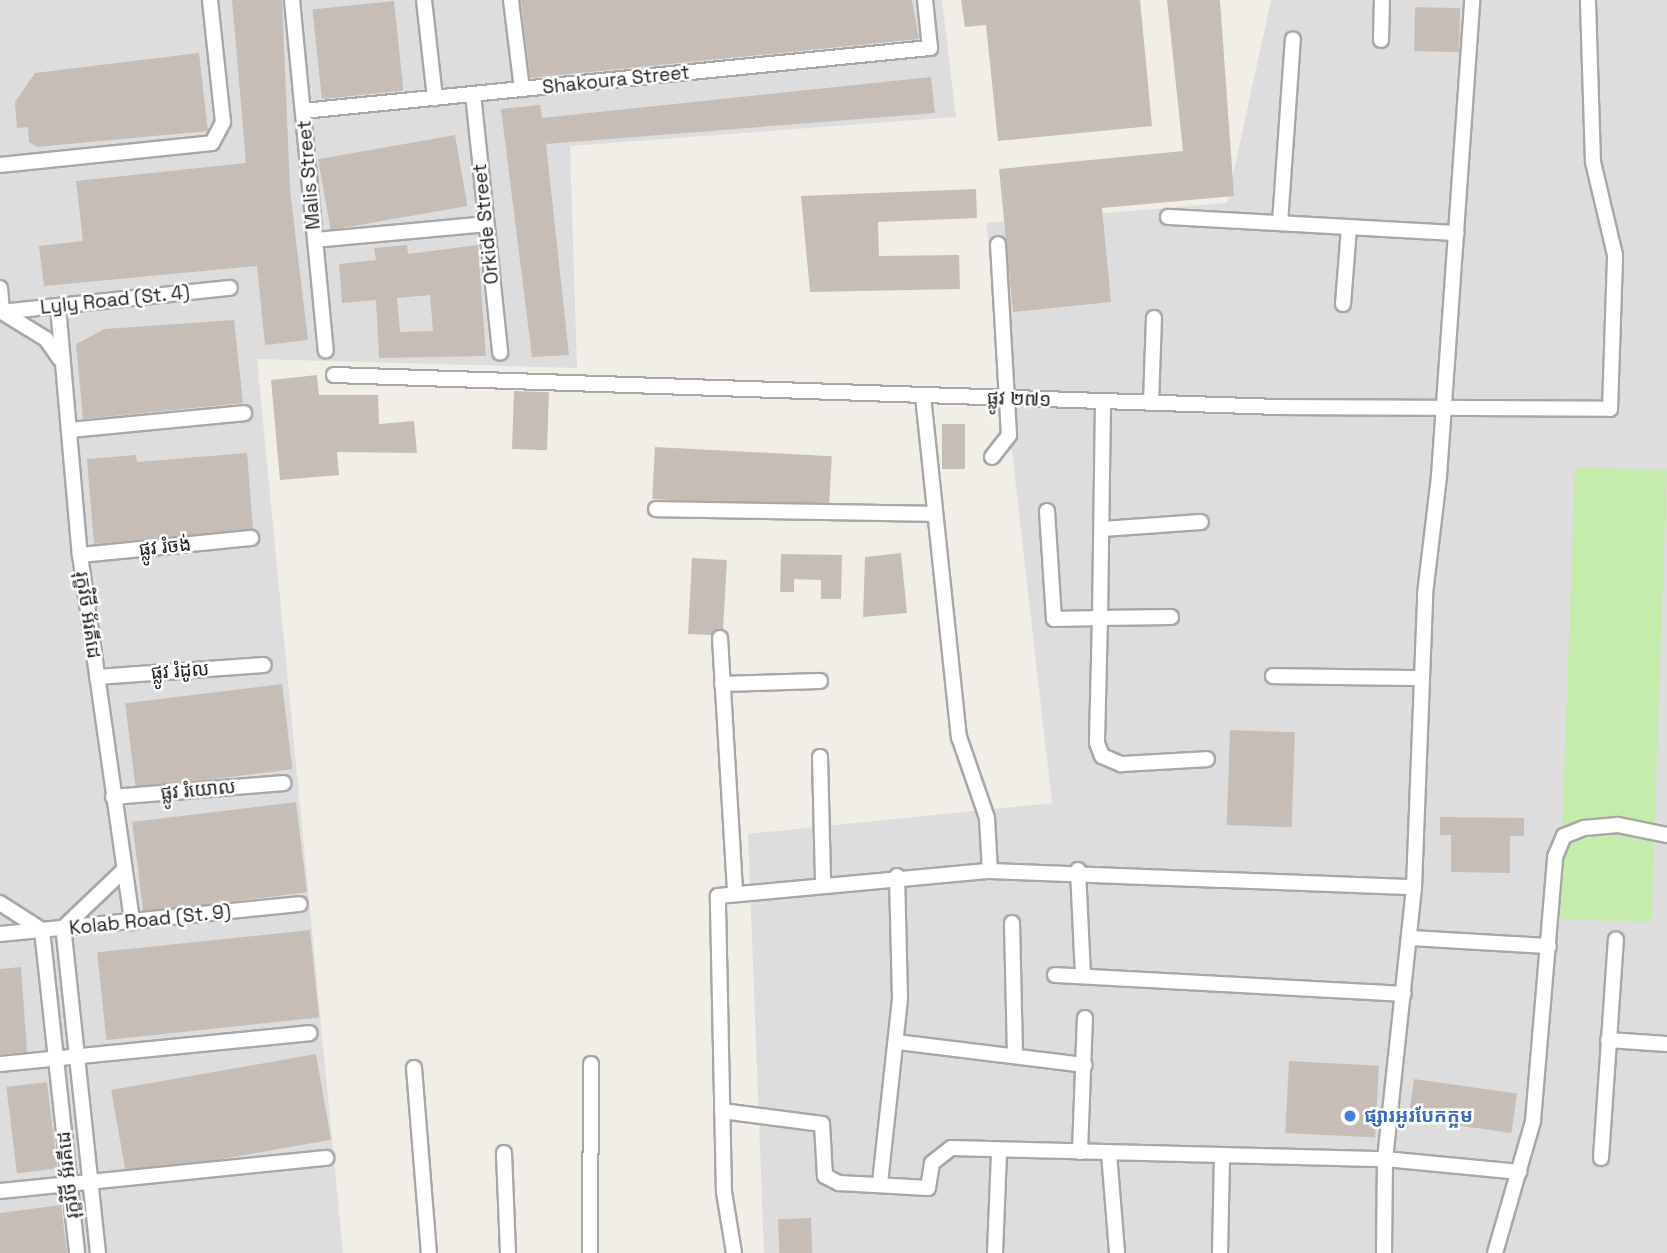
<!DOCTYPE html>
<html>
<head>
<meta charset="utf-8">
<style>
	body { margin:0 }
	#map { position:relative; width:1667px; height:1253px; overflow:hidden; background:#f1eee7; font-family:"Space Grotesk","Noto Sans Khmer",sans-serif }
	div>[style] { position:absolute }
	[style*='--x'] { left:calc(var(--x)*1px); top:calc(var(--y)*1px); width:calc(var(--w)*1px); rotate:calc(var(--a)*1deg) }
	.residential>* { inset:0; background:#dedddd }
	.grass>* { inset:0; background:#c5ecac; transform-origin:0 0 }
	.building>* { inset:0; background:#c6beb6; transform-origin:0 0 }
	.roads { filter:drop-shadow(2px 0 #a7a7a7) drop-shadow(-2px 0 #a7a7a7) drop-shadow(0 2px #a7a7a7) drop-shadow(0 -2px #a7a7a7) }
	.minor>* { height:14px; margin:-7px; padding:0 7px; transform-origin:7px; border-radius:7px; background:#fff }
	.dots>* { width:19px; height:19px; translate:-50% -50%; box-sizing:border-box; border:4px solid #fff; border-radius:50% }
	span { translate:-50% -50%; white-space:nowrap; text-align:center; line-height:1.15; -webkit-text-stroke:5px #fff; paint-order:stroke }
	.street-label { font-size:19px; color:#202020 }
	.shop-label { font-size:19px; color:#366cbe; font-weight:700 }
	.left { translate:0 -50%; text-align:left }
</style>
</head>
<body>
<div id="map">
	<div class="residential">
		<i style="clip-path:polygon(0 0,942px 0,956px 117px,570px 146px,577px 368px,257px 359px,343px 1253px,0 1253px)"></i>
		<i style="clip-path:polygon(1271px 0,1667px 0,1667px 1253px,764px 1253px,748px 834px,1052px 803px,986px 223px,1227px 203px)"></i>
	</div>
	<div class="grass">
		<i style="left:1575px;top:467px;width:92px;height:452px;rotate:2deg"></i>
	</div>
	<div class="building">
		<i style="clip-path:polygon(232px 0,282px 0,290px 190px,308px 340px,265px 345px,257px 266px,44px 286px,39px 246px,83px 241px,76px 181px,246px 163px)"></i>
		<i style="clip-path:polygon(521px 0,912px 0,919px 39px,530px 78px)"></i>
		<i style="clip-path:polygon(961px 0,1140px 0,1152px 126px,998px 141px,986px 25px,965px 27px)"></i>
		<i style="clip-path:polygon(1167px 0,1220px 0,1234px 196px,1102px 208px,1111px 302px,1013px 312px,999px 169px,1183px 151px)"></i>
		<i style="left:394px;top:1px;width:90px;height:82px;rotate:84deg"></i>
		<i style="left:1460px;top:8px;width:44px;height:45px;rotate:91deg"></i>
		<i style="clip-path:polygon(199px 53px,208px 131px,37px 147px,29px 142px,28px 127px,17px 128px,15px 102px,35px 73px)"></i>
		<i style="clip-path:polygon(931px 77px,935px 113px,546px 144px,569px 355px,532px 357px,501px 109px,540px 105px,542px 118px)"></i>
		<i style="left:455px;top:135px;width:72px;height:139px;rotate:80deg"></i>
		<i style="clip-path:polygon(976px 189px,977px 218px,878px 222px,879px 256px,959px 255px,960px 289px,810px 292px,801px 196px)"></i>
		<i style="clip-path:polygon(evenodd,407px 245px,408px 254px,478px 245px,486px 356px,379px 358px,376px 300px,342px 303px,339px 264px,376px 260px,374px 248px,407px 245px,430px 295px,433px 331px,400px 332px,397px 298px,430px 295px)"></i>
		<i style="clip-path:polygon(234px 320px,243px 403px,83px 419px,76px 344px,105px 329px)"></i>
		<i style="clip-path:polygon(317px 375px,319px 395px,378px 395px,379px 424px,414px 421px,417px 453px,337px 452px,339px 475px,280px 480px,271px 380px)"></i>
		<i style="left:514px;top:391px;width:35px;height:58px;rotate:2deg"></i>
		<i style="left:942px;top:424px;width:23px;height:45px"></i>
		<i style="left:655px;top:447px;width:177px;height:52px;rotate:3deg"></i>
		<i style="clip-path:polygon(247px 453px,253px 529px,94px 544px,87px 459px,136px 455px,137px 462px)"></i>
		<i style="clip-path:polygon(901px 553px,907px 613px,863px 617px,865px 557px)"></i>
		<i style="clip-path:polygon(781px 554px,842px 555px,841px 599px,821px 599px,821px 580px,794px 579px,794px 592px,780px 592px)"></i>
		<i style="clip-path:polygon(692px 558px,727px 560px,723px 629px,711px 635px,688px 634px)"></i>
		<i style="left:282px;top:684px;width:86px;height:158px;rotate:83deg"></i>
		<i style="left:1230px;top:730px;width:65px;height:95px;rotate:2deg"></i>
		<i style="left:296px;top:802px;width:91px;height:165px;rotate:83deg"></i>
		<i style="clip-path:polygon(1440px 817px,1524px 818px,1524px 836px,1510px 836px,1510px 873px,1451px 872px,1451px 835px,1440px 835px)"></i>
		<i style="left:310px;top:930px;width:88px;height:214px;rotate:84deg"></i>
		<i style="clip-path:polygon(21px 967px,27px 1052px,0 1054px,0 969px)"></i>
		<i style="left:316px;top:1054px;width:87px;height:208px;rotate:80deg"></i>
		<i style="left:1289px;top:1061px;width:90px;height:72px;rotate:3deg"></i>
		<i style="left:1414px;top:1079px;width:104px;height:40px;rotate:8deg"></i>
		<i style="left:47px;top:1082px;width:87px;height:41px;rotate:83deg"></i>
		<i style="clip-path:polygon(61px 1205px,67px 1253px,0 1253px,0 1213px)"></i>
		<i style="left:811px;top:1218px;width:35px;height:33px;rotate:88deg"></i>
	</div>
	<div class="roads">
		<div class="minor">
			<i style="--x:292;--y:0;--w:352;--a:84.5"></i>
			<i style="--x:424;--y:0;--w:99;--a:83.6"></i>
			<i style="--x:511;--y:0;--w:90;--a:83"></i>
			<i style="--x:1381;--y:40;--w:40;--a:-88.6"></i>
			<i style="--x:473;--y:94;--w:260;--a:84"></i>
			<i style="--x:303;--y:111;--w:630;--a:-5.74"></i>
			<i style="--x:930;--y:48;--w:48;--a:-95.9"></i>
			<i style="--x:0;--y:165;--w:213;--a:-5.9"></i>
			<i style="--x:212;--y:143;--w:24;--a:-62"></i>
			<i style="--x:223;--y:122;--w:123;--a:-96.1"></i>
			<i style="--x:1168;--y:217;--w:289;--a:3.2"></i>
			<i style="--x:1280;--y:223;--w:184;--a:-86"></i>
			<i style="--x:315;--y:240;--w:172;--a:-5.3"></i>
			<i style="--x:0;--y:288;--w:24;--a:85"></i>
			<i style="--x:2;--y:312;--w:52;--a:31.5"></i>
			<i style="--x:46;--y:339;--w:24;--a:55"></i>
			<i style="--x:1343;--y:304;--w:77;--a:-85.5"></i>
			<i style="--x:58;--y:306;--w:250;--a:85"></i>
			<i style="--x:80;--y:555;--w:371;--a:81.9"></i>
			<i style="--x:0;--y:312;--w:231;--a:-6"></i>
			<i style="--x:334;--y:375;--w:948;--a:1.94"></i>
			<i style="--x:1281;--y:407;--w:329;--a:0.3"></i>
			<i style="--x:1610;--y:409;--w:154;--a:-88.1"></i>
			<i style="--x:1615;--y:255;--w:96;--a:-103.3"></i>
			<i style="--x:1593;--y:162;--w:162;--a:-91.8"></i>
			<i style="--x:923;--y:396;--w:343;--a:84"></i>
			<i style="--x:959;--y:737;--w:86;--a:70.9"></i>
			<i style="--x:987;--y:818;--w:53;--a:86.8"></i>
			<i style="--x:1103;--y:402;--w:216;--a:90.8"></i>
			<i style="--x:1100;--y:618;--w:71;--a:-0.8"></i>
			<i style="--x:1151;--y:403;--w:85;--a:-88"></i>
			<i style="--x:69;--y:430;--w:176;--a:-5.5"></i>
			<i style="--x:992;--y:457;--w:28;--a:-52"></i>
			<i style="--x:1009;--y:435;--w:191;--a:-93.3"></i>
			<i style="--x:656;--y:509;--w:278;--a:1"></i>
			<i style="--x:1047;--y:511;--w:108;--a:86.3"></i>
			<i style="--x:1054;--y:619;--w:46;--a:-1.2"></i>
			<i style="--x:1100;--y:618;--w:125;--a:91.4"></i>
			<i style="--x:1097;--y:743;--w:14;--a:69"></i>
			<i style="--x:1102;--y:756;--w:21;--a:23"></i>
			<i style="--x:1121;--y:764;--w:86;--a:-3.3"></i>
			<i style="--x:1103;--y:529;--w:98;--a:-4.1"></i>
			<i style="--x:80;--y:555;--w:172;--a:-5.7"></i>
			<i style="--x:720;--y:638;--w:254;--a:86.6"></i>
			<i style="--x:1273;--y:676;--w:149;--a:0.8"></i>
			<i style="--x:97;--y:677;--w:167;--a:-4.1"></i>
			<i style="--x:722;--y:684;--w:98;--a:-1.8"></i>
			<i style="--x:820;--y:757;--w:126;--a:88.6"></i>
			<i style="--x:113;--y:797;--w:171;--a:-4.7"></i>
			<i style="--x:1078;--y:870;--w:105;--a:87.3"></i>
			<i style="--x:0;--y:903;--w:50;--a:32.7"></i>
			<i style="--x:42;--y:930;--w:325;--a:83.8"></i>
			<i style="--x:1012;--y:923;--w:131;--a:88.7"></i>
			<i style="--x:0;--y:934;--w:301;--a:-5.7"></i>
			<i style="--x:1409;--y:938;--w:140;--a:3.3"></i>
			<i style="--x:1055;--y:975;--w:349;--a:3.1"></i>
			<i style="--x:1608;--y:1040;--w:59;--a:3.9"></i>
			<i style="--x:897;--y:1042;--w:189;--a:7"></i>
			<i style="--x:0;--y:1064;--w:311;--a:-5.7"></i>
			<i style="--x:414;--y:1068;--w:186;--a:85.4"></i>
			<i style="--x:722;--y:1111;--w:101;--a:7.4"></i>
			<i style="--x:822;--y:1124;--w:52;--a:86.7"></i>
			<i style="--x:825;--y:1176;--w:16;--a:27"></i>
			<i style="--x:839;--y:1183;--w:89;--a:3.2"></i>
			<i style="--x:928;--y:1188;--w:25;--a:-81"></i>
			<i style="--x:932;--y:1163;--w:24;--a:-38"></i>
			<i style="--x:951;--y:1148;--w:434;--a:1.5"></i>
			<i style="--x:1385;--y:1159;--w:135;--a:5.5"></i>
			<i style="--x:1080;--y:1152;--w:134;--a:-87.9"></i>
			<i style="--x:504;--y:1153;--w:100;--a:87.7"></i>
			<i style="--x:1109;--y:1153;--w:100;--a:85.4"></i>
			<i style="--x:1601;--y:1158;--w:219;--a:-86.1"></i>
			<i style="--x:880;--y:1183;--w:186;--a:-83.8"></i>
			<i style="--x:900;--y:998;--w:122;--a:-91.4"></i>
			<i style="--x:0;--y:1191;--w:328;--a:-5.8"></i>
			<i style="--x:98;--y:1253;--w:327;--a:-96.1"></i>
			<i style="--x:63;--y:928;--w:84;--a:-43.6"></i>
			<i style="--x:590;--y:1253;--w:189;--a:-89.7"></i>
			<i style="--x:734;--y:1253;--w:62;--a:-99.3"></i>
			<i style="--x:724;--y:1192;--w:296;--a:-91.2"></i>
			<i style="--x:718;--y:896;--w:273;--a:-5.3"></i>
			<i style="--x:990;--y:871;--w:424;--a:2.2"></i>
			<i style="--x:995;--y:1253;--w:100;--a:-87.7"></i>
			<i style="--x:1220;--y:1253;--w:98;--a:-88.8"></i>
			<i style="--x:1384;--y:1253;--w:94;--a:-89.4"></i>
			<i style="--x:1385;--y:1159;--w:274;--a:-83.9"></i>
			<i style="--x:1414;--y:887;--w:293;--a:-87.8"></i>
			<i style="--x:1425;--y:594;--w:119;--a:-83.2"></i>
			<i style="--x:1439;--y:476;--w:477;--a:-86"></i>
			<i style="--x:1495;--y:1253;--w:137;--a:-73.9"></i>
			<i style="--x:1533;--y:1121;--w:265;--a:-85.2"></i>
			<i style="--x:1555;--y:857;--w:23;--a:-67"></i>
			<i style="--x:1564;--y:836;--w:22;--a:-22"></i>
			<i style="--x:1584;--y:828;--w:34;--a:-5"></i>
			<i style="--x:1618;--y:825;--w:50;--a:11.5"></i>
		</div>
	</div>
	<div class="dots">
		<i style="left:1350px;top:1116px;background:#3f7fe0"></i>
	</div>
	<div class="street-label">
		<span style="left:616px;top:80px;rotate:-6deg">Shakoura Street</span>
		<span style="left:309px;top:175px;rotate:-95deg">Malis Street</span>
		<span style="left:486px;top:224px;rotate:-96deg">Orkide Street</span>
		<span style="left:115px;top:300px;rotate:-6deg">Lyly Road (St. 4)</span>
		<span style="left:1019px;top:399px;rotate:2deg">ផ្លូវ ២៧១</span>
		<span style="left:165px;top:547px;rotate:-6deg">ផ្លូវ រំចង់</span>
		<span style="left:88px;top:615px;rotate:82deg">រុក្ខវិថី អ័រគីដេ</span>
		<span style="left:180px;top:671px;rotate:-4deg">ផ្លូវ រំដូល</span>
		<span style="left:198px;top:790px;rotate:-5deg">ផ្លូវ រំយោល</span>
		<span style="left:150px;top:920px;rotate:-6deg">Kolab Road (St. 9)</span>
		<span style="left:68px;top:1175px;rotate:-96deg">រុក្ខវិថី អ័រគីដេ</span>
	</div>
	<div class="shop-label">
		<span class="left" style="left:1364px;top:1116px">ផ្សារអូរបែកក្អម</span>
	</div>
</div>
</body>
</html>
